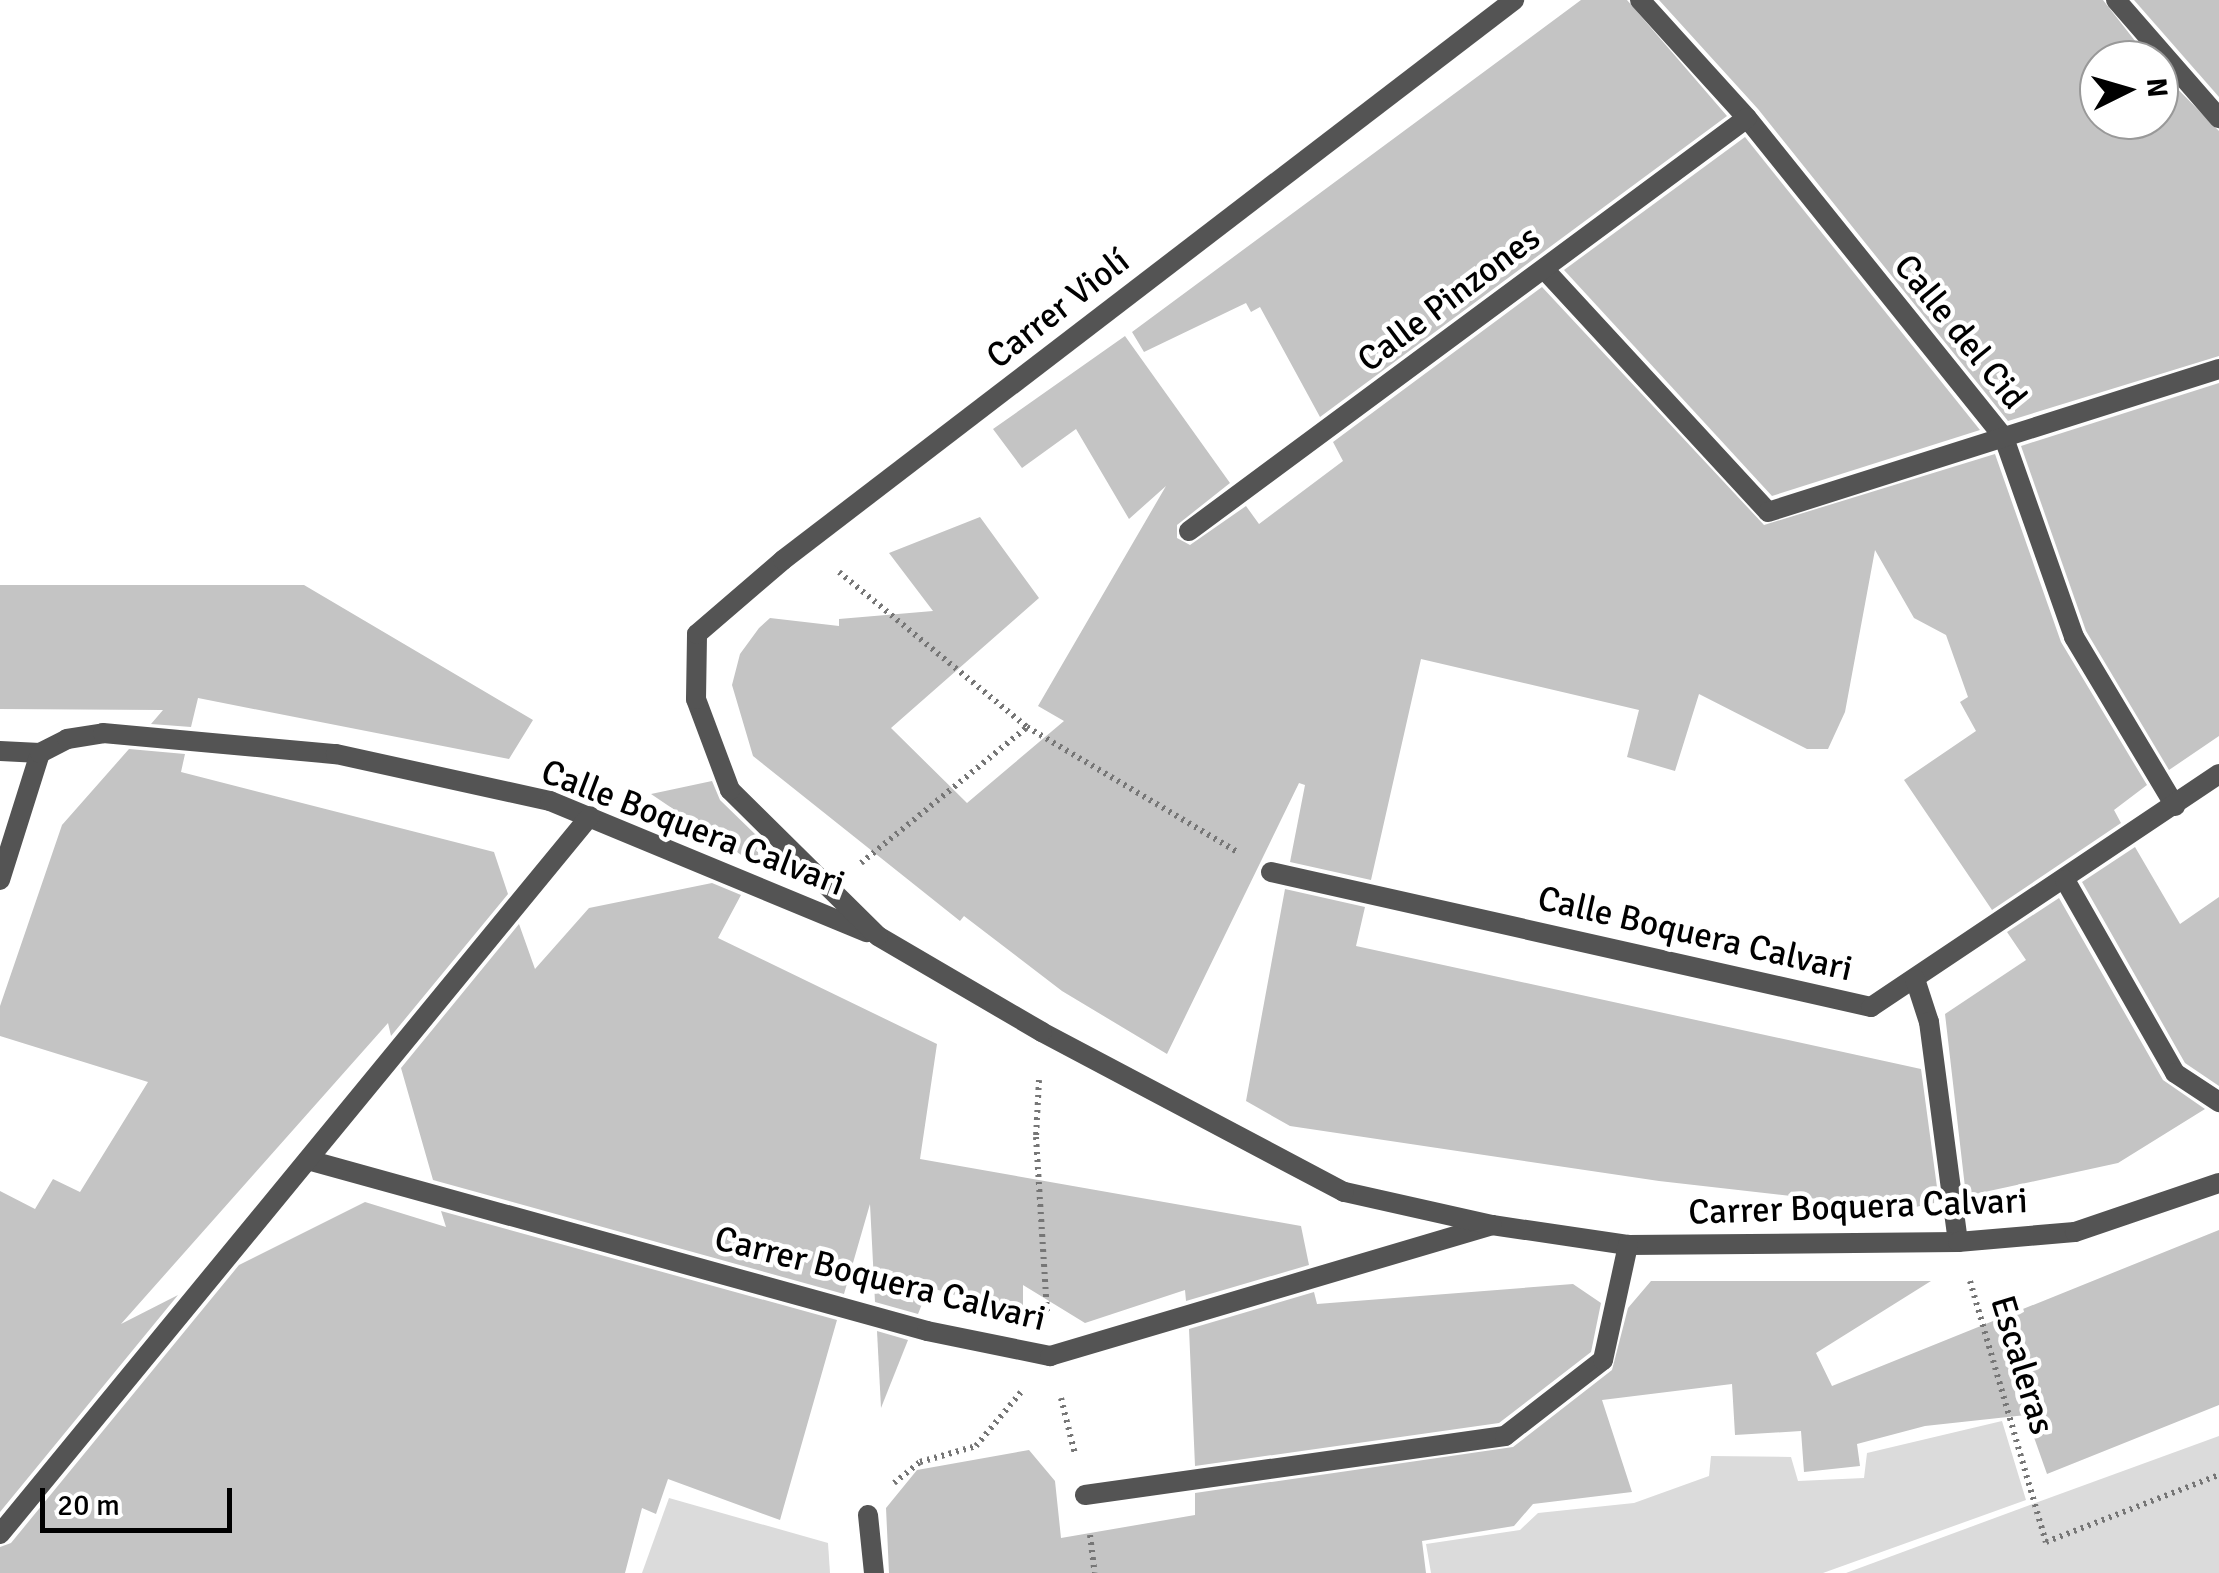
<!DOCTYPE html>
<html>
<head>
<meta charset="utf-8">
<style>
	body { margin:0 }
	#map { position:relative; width:2219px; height:1573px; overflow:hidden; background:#fff; font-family:Signika,sans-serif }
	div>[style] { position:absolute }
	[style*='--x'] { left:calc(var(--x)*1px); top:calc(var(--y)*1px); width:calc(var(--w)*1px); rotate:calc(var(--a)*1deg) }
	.green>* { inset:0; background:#dbdbdb }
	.building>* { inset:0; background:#c4c4c4 }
	.path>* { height:6px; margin-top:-3px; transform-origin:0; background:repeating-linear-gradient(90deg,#767676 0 2.5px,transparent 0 7.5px) }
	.street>* { height:20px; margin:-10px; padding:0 10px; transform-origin:10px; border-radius:10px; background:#545454 }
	span { translate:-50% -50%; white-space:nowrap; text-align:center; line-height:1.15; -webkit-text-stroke:9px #fff; paint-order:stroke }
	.street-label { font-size:35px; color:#000 }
	.north { position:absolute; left:2079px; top:40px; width:100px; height:100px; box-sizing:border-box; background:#fff; border:2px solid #999; border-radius:50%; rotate:85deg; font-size:28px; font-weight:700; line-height:40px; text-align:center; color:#000 }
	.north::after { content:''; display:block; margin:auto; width:35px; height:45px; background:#000; clip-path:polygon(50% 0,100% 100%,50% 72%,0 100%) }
	.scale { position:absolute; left:40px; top:1488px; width:192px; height:45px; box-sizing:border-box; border:5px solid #000; border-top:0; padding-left:12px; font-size:30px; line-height:35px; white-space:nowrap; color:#000; -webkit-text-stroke:8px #fff; paint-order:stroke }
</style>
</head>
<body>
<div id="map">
	<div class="green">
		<i style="clip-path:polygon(2002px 1421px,2026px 1500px,1823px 1573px,1431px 1573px,1426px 1544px,1520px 1530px,1538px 1513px,1634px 1503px,1709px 1476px,1711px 1456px,1791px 1457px,1798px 1481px,1864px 1478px,1867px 1453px)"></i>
		<i style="clip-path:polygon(2219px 1436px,2219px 1573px,1846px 1573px,2038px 1502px)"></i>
		<i style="clip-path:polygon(669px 1498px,828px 1543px,830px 1573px,642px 1573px)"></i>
	</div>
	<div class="building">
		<i style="clip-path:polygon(1581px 0,1627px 0,1727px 116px,1320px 417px,1260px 307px,1251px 312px,1246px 303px,1144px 352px,1132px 332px)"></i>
		<i style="clip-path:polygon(1659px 0,2103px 0,2150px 60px,2099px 60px,2099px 120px,2159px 120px,2159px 70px,2219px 131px,2219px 356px,2008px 421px,1758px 109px)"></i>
		<i style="clip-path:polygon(2134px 0,2219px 0,2219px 97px)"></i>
		<i style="clip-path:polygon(1745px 137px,1980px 430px,1772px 496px,1564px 270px)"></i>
		<i style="clip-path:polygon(1542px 287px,1764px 525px,1995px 454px,2061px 642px,2147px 785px,2114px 810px,2121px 823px,1992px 910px,1904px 780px,1976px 731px,1960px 702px,1968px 697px,1946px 635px,1914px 618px,1875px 550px,1845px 712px,1828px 749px,1807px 749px,1699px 694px,1675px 771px,1627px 757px,1639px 710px,1421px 659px,1371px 880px,1290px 862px,1305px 785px,1299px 783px,1167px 1054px,1062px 991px,964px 916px,960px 921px,753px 756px,732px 685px,740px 654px,759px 628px,770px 618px,839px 626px,839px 619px,933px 611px,889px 553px,980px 517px,1039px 598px,891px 728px,967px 803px,1064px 721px,1038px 706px,1166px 486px,1129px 519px,1076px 429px,1022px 468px,993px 429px,1125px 336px,1230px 483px,1177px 525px,1177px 538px,1190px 545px,1246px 506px,1259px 524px,1343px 461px,1333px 442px)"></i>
		<i style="clip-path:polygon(2219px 383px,2219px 736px,2169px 770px,2086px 631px,2021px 446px)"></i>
		<i style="clip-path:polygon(0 585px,304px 585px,533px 720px,509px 759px,198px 698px,191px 727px,151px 724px,163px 710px,0 709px)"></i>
		<i style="clip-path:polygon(129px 749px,185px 754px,181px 772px,494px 852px,508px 894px,391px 1036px,388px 1023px,121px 1324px,178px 1295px,0 1512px,0 1191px,35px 1209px,53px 1179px,80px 1192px,148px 1082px,0 1036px,0 1006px,62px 825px)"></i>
		<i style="clip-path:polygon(712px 781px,720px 800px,757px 836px,759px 867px,651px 794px)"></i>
		<i style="clip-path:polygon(2135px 847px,2180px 924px,2219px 897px,2219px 1086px,2185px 1063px,2082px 882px)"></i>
		<i style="clip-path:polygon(712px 883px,741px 895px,718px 938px,937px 1044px,920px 1159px,1301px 1226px,1309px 1265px,1186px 1301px,1185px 1290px,1085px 1323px,1023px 1285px,1023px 1317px,929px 1287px,918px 1314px,875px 1302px,870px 1204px,844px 1294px,433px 1180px,401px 1068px,519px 924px,535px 969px,589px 908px)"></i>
		<i style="clip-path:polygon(1285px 889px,1365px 907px,1356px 946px,1921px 1069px,1939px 1202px,1906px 1209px,1659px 1181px,1290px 1126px,1246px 1101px)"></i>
		<i style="clip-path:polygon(2059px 898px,2163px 1080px,2205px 1109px,2118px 1163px,1966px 1196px,1945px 1014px,2026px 960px,2007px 932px)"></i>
		<i style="clip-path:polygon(365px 1202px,446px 1227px,441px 1211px,837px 1320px,780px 1520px,668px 1479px,656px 1514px,642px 1508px,625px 1573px,0 1573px,0 1547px,11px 1543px,239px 1265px)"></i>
		<i style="clip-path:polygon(2219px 1230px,2219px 1405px,2047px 1474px,2026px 1415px,1925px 1426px,1857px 1444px,1860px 1466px,1804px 1472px,1801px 1431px,1735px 1435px,1732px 1384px,1602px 1400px,1632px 1492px,1533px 1504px,1514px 1526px,1422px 1541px,1426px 1573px,889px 1573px,886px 1508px,917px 1470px,1029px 1450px,1055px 1481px,1061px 1538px,1195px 1515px,1195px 1493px,1513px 1447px,1612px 1370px,1628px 1308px,1651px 1281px,1931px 1281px,1816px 1353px,1832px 1386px)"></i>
		<i style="clip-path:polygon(1573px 1284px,1601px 1303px,1591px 1352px,1499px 1423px,1195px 1466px,1189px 1329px,1314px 1292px,1317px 1304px)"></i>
		<i style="clip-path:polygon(877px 1331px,908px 1340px,881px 1408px)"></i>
	</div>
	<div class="path">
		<i style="--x:839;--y:572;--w:244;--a:39.5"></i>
		<i style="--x:861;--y:863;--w:215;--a:-39.3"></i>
		<i style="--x:1027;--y:727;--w:243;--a:30.7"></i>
		<i style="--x:1039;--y:1080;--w:57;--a:93"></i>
		<i style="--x:1036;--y:1137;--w:175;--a:86.4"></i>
		<i style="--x:1970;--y:1281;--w:272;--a:73.8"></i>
		<i style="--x:2046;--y:1542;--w:186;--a:-21.2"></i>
		<i style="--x:1061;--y:1398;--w:58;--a:76"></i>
		<i style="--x:894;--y:1483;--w:33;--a:-39"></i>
		<i style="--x:920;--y:1462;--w:58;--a:-15.9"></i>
		<i style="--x:976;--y:1446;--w:70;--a:-50.2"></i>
		<i style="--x:1090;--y:1535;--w:38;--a:83"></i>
	</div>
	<div class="street">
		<i style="--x:1640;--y:0;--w:159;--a:47.8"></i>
		<i style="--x:1747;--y:118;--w:410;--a:51.2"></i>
		<i style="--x:2004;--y:438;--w:211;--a:70.6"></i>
		<i style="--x:2074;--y:637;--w:197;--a:59.1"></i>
		<i style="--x:2116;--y:0;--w:157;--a:48.9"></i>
		<i style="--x:1544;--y:269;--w:330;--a:47.3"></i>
		<i style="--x:1768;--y:512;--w:473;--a:-17.6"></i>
		<i style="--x:1189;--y:531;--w:694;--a:-36.51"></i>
		<i style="--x:0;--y:751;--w:40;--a:2.9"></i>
		<i style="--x:1271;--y:872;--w:615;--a:12.68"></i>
		<i style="--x:1871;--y:1007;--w:419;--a:-33.8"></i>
		<i style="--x:0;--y:880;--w:133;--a:-72.5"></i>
		<i style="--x:40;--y:753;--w:30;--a:-27"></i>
		<i style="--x:67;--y:739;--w:36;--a:-9"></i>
		<i style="--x:103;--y:733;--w:234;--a:5.2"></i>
		<i style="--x:336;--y:754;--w:219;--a:12.4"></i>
		<i style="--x:550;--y:801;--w:343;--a:22.5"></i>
		<i style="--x:2065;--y:880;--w:222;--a:60.3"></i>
		<i style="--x:2175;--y:1073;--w:53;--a:33.4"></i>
		<i style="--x:1915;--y:979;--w:45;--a:72"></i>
		<i style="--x:1929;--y:1022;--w:222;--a:82.5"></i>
		<i style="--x:308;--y:1160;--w:642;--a:15.44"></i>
		<i style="--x:927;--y:1331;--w:126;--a:11.5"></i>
		<i style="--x:1050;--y:1356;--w:461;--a:-16.5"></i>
		<i style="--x:1492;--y:1225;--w:137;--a:8.4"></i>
		<i style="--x:1628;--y:1245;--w:330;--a:-0.5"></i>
		<i style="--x:1958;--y:1242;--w:117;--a:-4.9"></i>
		<i style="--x:2075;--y:1232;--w:152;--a:-18.8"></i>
		<i style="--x:1492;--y:1225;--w:152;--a:-167.4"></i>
		<i style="--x:1344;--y:1192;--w:342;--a:-152.1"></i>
		<i style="--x:1042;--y:1032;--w:190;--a:-149.7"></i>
		<i style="--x:878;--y:936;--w:208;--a:-135.4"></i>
		<i style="--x:730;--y:790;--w:97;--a:-110.5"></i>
		<i style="--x:696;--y:699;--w:65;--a:-89.1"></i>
		<i style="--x:697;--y:634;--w:113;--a:-40.7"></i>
		<i style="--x:783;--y:560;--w:921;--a:-37.45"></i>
		<i style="--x:1085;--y:1495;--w:424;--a:-8"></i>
		<i style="--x:1505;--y:1436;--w:124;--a:-37.8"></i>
		<i style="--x:1603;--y:1360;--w:118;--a:-77.7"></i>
		<i style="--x:868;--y:1515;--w:58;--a:84.1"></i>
		<i style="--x:0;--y:1534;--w:929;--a:-50.59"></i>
	</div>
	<div class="street-label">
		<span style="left:1449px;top:299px;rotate:-37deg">Calle Pinzones</span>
		<span style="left:1058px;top:309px;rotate:-38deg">Carrer Violí</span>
		<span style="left:1960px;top:332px;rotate:51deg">Calle del Cid</span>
		<span style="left:693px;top:828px;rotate:21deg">Calle Boquera Calvari</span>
		<span style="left:1695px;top:934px;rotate:13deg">Calle Boquera Calvari</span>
		<span style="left:1858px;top:1207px;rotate:-2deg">Carrer Boquera Calvari</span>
		<span style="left:880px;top:1279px;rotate:14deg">Carrer Boquera Calvari</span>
		<span style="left:2022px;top:1365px;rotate:73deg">Escaleras</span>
	</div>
	<div class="north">N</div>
	<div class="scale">20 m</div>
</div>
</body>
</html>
